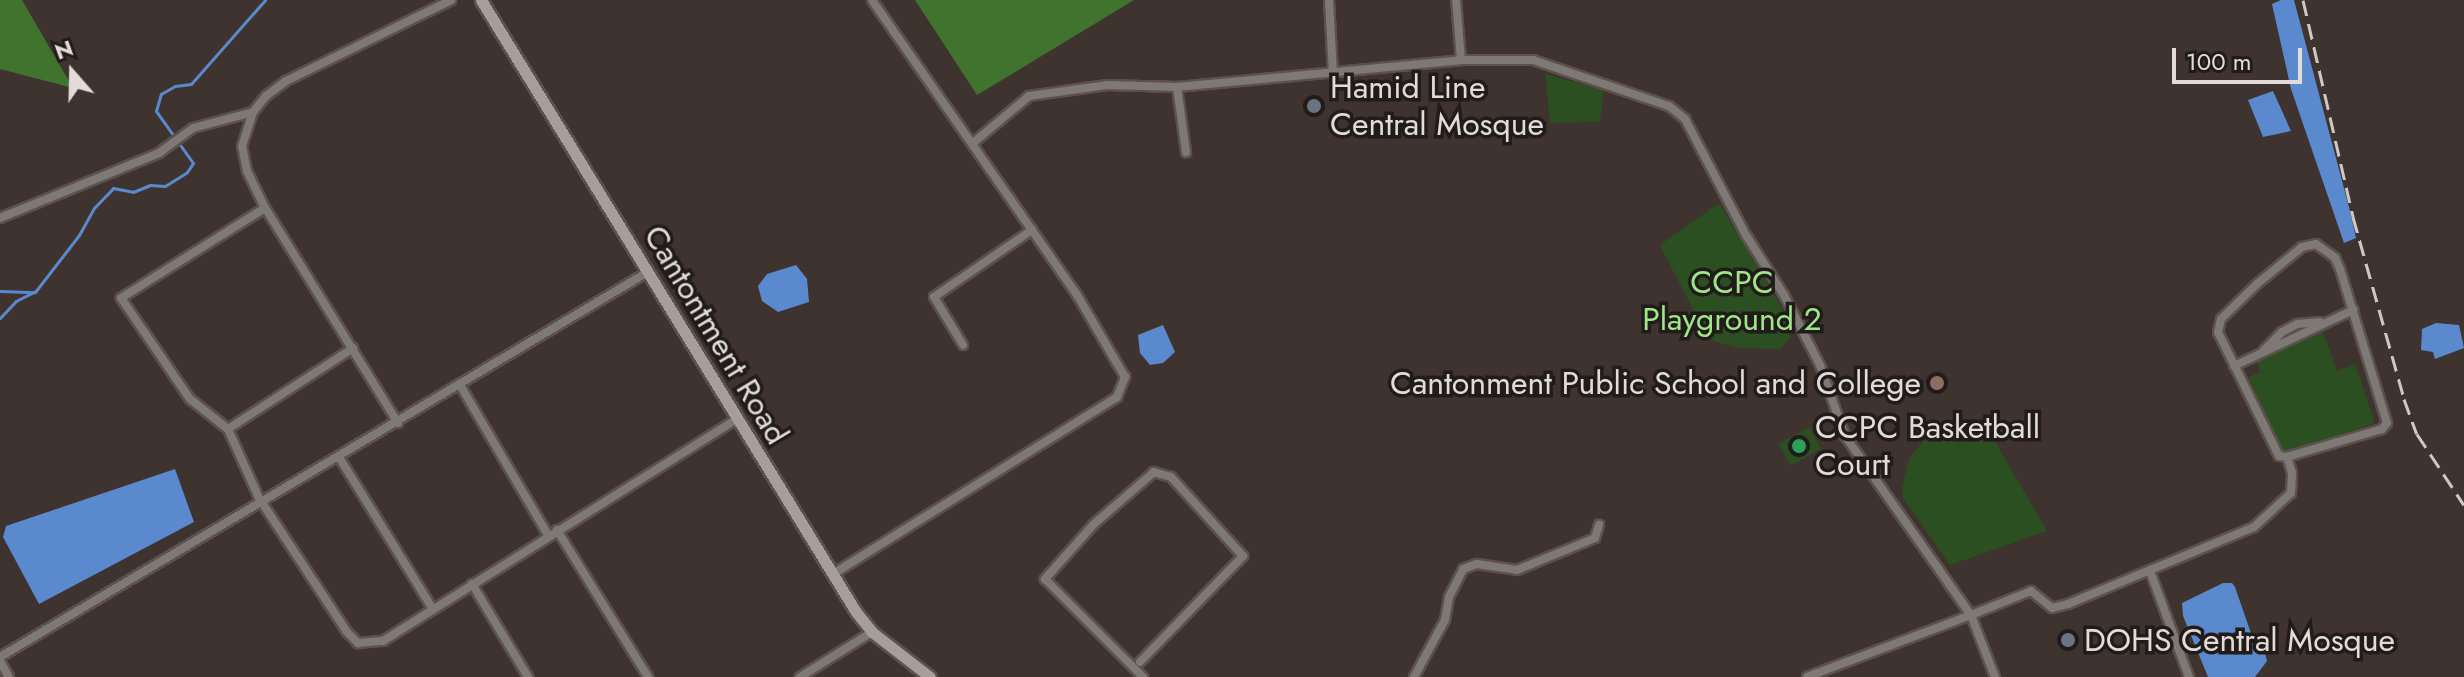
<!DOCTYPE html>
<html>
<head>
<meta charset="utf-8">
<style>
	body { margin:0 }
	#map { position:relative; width:2464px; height:677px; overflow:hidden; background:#3e332f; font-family:Jost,sans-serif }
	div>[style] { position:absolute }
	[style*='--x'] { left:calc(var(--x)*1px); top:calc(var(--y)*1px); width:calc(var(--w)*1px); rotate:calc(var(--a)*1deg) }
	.green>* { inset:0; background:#2c4f21; transform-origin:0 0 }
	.forest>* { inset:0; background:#40732d }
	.water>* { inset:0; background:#5a89cd }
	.stream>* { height:3px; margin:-1.5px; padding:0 1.5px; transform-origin:1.5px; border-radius:1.5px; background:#5a89cd }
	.roads { filter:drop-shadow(2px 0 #5c514d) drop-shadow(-2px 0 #5c514d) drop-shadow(0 2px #5c514d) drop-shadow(0 -2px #5c514d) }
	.street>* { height:8px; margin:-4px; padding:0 4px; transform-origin:4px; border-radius:4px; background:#7e7975 }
	.secondary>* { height:11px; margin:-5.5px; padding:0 5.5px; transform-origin:5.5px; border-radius:5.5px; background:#a69e99 }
	.rail>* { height:3px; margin-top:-1.5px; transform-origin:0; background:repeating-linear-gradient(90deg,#d0c8c5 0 16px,transparent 0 24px) }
	.dots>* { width:22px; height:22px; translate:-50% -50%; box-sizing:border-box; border:4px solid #211c1a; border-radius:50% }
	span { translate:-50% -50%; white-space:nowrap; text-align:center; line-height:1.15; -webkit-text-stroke:7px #211c1a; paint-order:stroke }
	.poi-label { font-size:32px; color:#e2dbd8 }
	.left { translate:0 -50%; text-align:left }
	.right { translate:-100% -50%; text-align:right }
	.park-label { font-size:32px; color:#9ee687 }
	.street-label { font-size:32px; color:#e2dbd8 }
	.north { position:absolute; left:32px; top:32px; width:80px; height:80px; -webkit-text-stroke:6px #211c1a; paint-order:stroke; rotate:340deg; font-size:22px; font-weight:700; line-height:32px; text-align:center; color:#e2dbd8 }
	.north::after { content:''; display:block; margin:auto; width:28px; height:36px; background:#e2dbd8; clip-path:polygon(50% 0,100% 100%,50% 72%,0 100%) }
	.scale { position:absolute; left:2172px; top:48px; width:130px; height:36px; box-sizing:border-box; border:4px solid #e2dbd8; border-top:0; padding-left:10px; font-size:24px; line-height:28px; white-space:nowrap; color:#e2dbd8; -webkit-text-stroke:6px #211c1a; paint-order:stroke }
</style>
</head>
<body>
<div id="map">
	<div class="green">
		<i style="clip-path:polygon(1545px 74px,1604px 90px,1600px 122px,1550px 123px)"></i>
		<i style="clip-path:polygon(1719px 203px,1785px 313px,1791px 337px,1780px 349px,1738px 348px,1708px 339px,1660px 245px)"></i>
		<i style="clip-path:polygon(2323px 332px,2337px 371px,2355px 364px,2375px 423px,2282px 453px,2249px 377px,2260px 372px,2257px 360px)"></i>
		<i style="clip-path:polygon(1983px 421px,2047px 531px,1950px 565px,1903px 498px,1902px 488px,1909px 459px,1923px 441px,1966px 435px)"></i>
		<i style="left:1809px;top:427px;width:25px;height:35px;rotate:61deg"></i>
	</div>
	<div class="forest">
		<i style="clip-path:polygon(0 0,22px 0,73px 88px,0 69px)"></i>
		<i style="clip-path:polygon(915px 0,1134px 0,977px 95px)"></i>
	</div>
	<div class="water">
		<i style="clip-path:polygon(2281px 0,2294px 0,2349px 207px,2356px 238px,2344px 243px,2291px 89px,2272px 4px)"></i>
		<i style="clip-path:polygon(2273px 91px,2291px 131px,2263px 137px,2248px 100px)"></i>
		<i style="clip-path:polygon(796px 265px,807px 279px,809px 302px,778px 312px,762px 301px,758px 286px,767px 274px)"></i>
		<i style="clip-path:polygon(2436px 323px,2459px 325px,2464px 348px,2435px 359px,2433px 352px,2421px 350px,2422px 329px)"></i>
		<i style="clip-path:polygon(1163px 325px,1175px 352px,1163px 363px,1150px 365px,1140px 353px,1138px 335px)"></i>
		<i style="clip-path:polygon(175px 469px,194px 522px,39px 604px,3px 537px,6px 526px)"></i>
		<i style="clip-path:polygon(2223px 583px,2232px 583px,2235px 587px,2253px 639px,2263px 645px,2267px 661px,2255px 677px,2208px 677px,2183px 616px,2182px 603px)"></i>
	</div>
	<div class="stream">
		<i style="--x:0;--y:291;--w:35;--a:2"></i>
		<i style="--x:35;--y:292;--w:72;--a:-52.3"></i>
		<i style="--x:79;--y:235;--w:31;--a:-61"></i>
		<i style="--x:94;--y:208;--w:28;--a:-46"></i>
		<i style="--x:113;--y:188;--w:20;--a:11"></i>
		<i style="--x:133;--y:192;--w:18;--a:-22"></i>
		<i style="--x:150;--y:185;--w:15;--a:4"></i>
		<i style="--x:165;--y:186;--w:26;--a:-32"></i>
		<i style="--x:187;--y:172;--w:11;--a:-56"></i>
		<i style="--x:193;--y:163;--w:64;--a:-125.4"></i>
		<i style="--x:156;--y:111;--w:18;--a:-74"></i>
		<i style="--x:161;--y:94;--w:16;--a:-30"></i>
		<i style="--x:175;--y:86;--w:16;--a:-7"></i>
		<i style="--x:191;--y:84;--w:112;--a:-48.6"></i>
		<i style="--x:0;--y:318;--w:23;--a:-47"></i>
		<i style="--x:16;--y:301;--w:20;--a:-27"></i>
	</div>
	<div class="roads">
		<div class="street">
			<i style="--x:1329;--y:0;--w:74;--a:86.9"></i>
			<i style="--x:1456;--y:0;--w:60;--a:85.2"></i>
			<i style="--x:1177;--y:87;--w:66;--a:82.1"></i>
			<i style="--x:973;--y:143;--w:73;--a:-40"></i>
			<i style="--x:1029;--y:96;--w:79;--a:-8"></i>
			<i style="--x:1107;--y:85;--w:70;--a:1.6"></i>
			<i style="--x:1177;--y:87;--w:285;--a:-5.4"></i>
			<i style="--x:1461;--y:60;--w:72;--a:0"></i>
			<i style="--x:1533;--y:60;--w:144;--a:18.7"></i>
			<i style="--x:1669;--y:106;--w:21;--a:39"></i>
			<i style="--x:1685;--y:119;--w:131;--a:62.3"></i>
			<i style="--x:1746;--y:235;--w:71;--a:57.7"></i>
			<i style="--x:1784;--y:295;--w:79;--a:62.8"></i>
			<i style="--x:1820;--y:365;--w:75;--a:70.6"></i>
			<i style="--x:1845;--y:436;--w:219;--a:54.9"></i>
			<i style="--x:1971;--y:615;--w:175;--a:159.3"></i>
			<i style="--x:265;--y:208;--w:170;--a:148"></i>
			<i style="--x:121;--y:298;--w:122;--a:55.7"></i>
			<i style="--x:190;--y:399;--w:48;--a:38.3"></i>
			<i style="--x:228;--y:429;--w:76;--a:65.8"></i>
			<i style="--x:259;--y:498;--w:160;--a:56.7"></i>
			<i style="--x:347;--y:632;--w:16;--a:45"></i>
			<i style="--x:358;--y:643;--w:25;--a:-5"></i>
			<i style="--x:383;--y:641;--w:418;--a:-32.1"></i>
			<i style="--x:0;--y:218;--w:172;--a:-22.2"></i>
			<i style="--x:159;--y:153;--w:42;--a:-36.3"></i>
			<i style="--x:193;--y:128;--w:62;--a:-14.9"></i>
			<i style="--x:2316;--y:244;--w:24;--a:36"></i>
			<i style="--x:2335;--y:258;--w:12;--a:66"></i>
			<i style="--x:2340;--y:269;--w:161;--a:73"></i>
			<i style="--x:2387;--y:423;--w:8;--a:130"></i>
			<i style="--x:2382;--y:429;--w:99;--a:163.6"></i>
			<i style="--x:2287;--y:457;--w:8;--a:-173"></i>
			<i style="--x:2279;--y:456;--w:138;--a:-116.2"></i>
			<i style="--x:2218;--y:332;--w:13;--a:-77"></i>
			<i style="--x:2221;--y:319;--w:50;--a:-44.2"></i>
			<i style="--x:2257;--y:284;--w:58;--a:-39.4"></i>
			<i style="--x:2302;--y:247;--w:14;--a:-12"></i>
			<i style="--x:963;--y:345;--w:56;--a:-121.1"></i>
			<i style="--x:934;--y:297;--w:119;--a:-34.4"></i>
			<i style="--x:2264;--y:350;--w:25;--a:-45"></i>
			<i style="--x:2282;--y:332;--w:17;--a:-28"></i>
			<i style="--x:2297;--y:324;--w:23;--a:-5"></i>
			<i style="--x:2234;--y:366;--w:132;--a:-25.2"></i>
			<i style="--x:460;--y:385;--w:174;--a:59.6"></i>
			<i style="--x:398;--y:423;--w:253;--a:-121.7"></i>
			<i style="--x:265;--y:208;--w:41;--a:-115.9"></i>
			<i style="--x:247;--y:171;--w:25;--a:-101"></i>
			<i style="--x:242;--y:146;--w:36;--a:-72"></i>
			<i style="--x:253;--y:112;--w:21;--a:-51"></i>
			<i style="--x:266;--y:96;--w:25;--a:-37"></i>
			<i style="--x:286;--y:81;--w:184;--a:-26.1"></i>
			<i style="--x:228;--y:429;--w:149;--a:-32.9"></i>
			<i style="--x:339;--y:457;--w:179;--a:58.3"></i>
			<i style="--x:557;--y:530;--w:173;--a:58.2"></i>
			<i style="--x:2150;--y:571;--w:113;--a:69.8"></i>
			<i style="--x:833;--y:574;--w:335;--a:-31.9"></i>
			<i style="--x:1117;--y:397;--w:22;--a:-68"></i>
			<i style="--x:1125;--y:377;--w:95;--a:-120.3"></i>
			<i style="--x:1077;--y:295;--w:359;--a:-124.8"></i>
			<i style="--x:472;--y:584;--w:109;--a:58.9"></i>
			<i style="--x:0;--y:657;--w:754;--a:-30.72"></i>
			<i style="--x:0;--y:661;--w:18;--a:61"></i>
			<i style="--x:1140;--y:662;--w:148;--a:-45.8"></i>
			<i style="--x:1243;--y:556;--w:107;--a:-132.3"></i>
			<i style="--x:1171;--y:477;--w:18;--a:-164"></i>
			<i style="--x:1154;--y:472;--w:79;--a:139.1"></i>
			<i style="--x:1094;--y:524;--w:74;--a:131.7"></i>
			<i style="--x:1045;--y:579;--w:139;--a:45"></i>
			<i style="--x:800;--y:677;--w:85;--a:-32"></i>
			<i style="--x:1414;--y:677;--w:65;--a:-61.5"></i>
			<i style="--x:1445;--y:620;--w:23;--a:-80"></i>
			<i style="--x:1449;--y:597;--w:31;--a:-63"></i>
			<i style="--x:1463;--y:569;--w:15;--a:-20"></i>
			<i style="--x:1477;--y:564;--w:40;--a:8.5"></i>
			<i style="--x:1517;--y:570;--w:84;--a:-22.3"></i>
			<i style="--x:1595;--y:538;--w:14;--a:-73"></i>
			<i style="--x:1995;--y:677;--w:66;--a:-111.2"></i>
			<i style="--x:1971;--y:615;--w:65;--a:-21.8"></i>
			<i style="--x:2031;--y:591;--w:27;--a:39"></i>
			<i style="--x:2052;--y:608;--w:16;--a:-14"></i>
			<i style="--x:2068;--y:604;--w:201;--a:-22.5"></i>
			<i style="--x:2254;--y:527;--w:50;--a:-42.6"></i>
			<i style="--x:2291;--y:493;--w:20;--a:-87"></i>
			<i style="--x:2292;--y:473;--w:17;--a:-107"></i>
		</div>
		<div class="secondary">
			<i style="--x:481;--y:0;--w:718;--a:58.5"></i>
			<i style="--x:856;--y:612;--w:26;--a:51"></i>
			<i style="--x:872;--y:632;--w:73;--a:37.8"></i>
		</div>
	</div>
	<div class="rail">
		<i style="--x:2303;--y:0;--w:223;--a:77"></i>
		<i style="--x:2353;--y:217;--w:189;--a:74.3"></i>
		<i style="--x:2404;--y:399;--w:37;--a:70"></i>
		<i style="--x:2417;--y:434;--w:85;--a:56.5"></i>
	</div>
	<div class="dots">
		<i style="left:1314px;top:106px;background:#6b7280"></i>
		<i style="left:1937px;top:383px;background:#8d6e63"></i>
		<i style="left:1799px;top:446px;background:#2e9e5b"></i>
		<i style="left:2068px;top:640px;background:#6b7280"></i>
	</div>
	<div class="poi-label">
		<span class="left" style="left:1330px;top:106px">Hamid Line<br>Central Mosque</span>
		<span class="right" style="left:1921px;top:383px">Cantonment Public School and College</span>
		<span class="left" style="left:1815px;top:446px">CCPC Basketball<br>Court</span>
		<span class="left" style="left:2084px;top:640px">DOHS Central Mosque</span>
	</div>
	<div class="park-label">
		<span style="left:1732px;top:301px">CCPC<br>Playground 2</span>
	</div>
	<div class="street-label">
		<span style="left:716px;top:335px;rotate:59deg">Cantontment Road</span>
	</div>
	<div class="north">N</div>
	<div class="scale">100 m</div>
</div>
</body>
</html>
